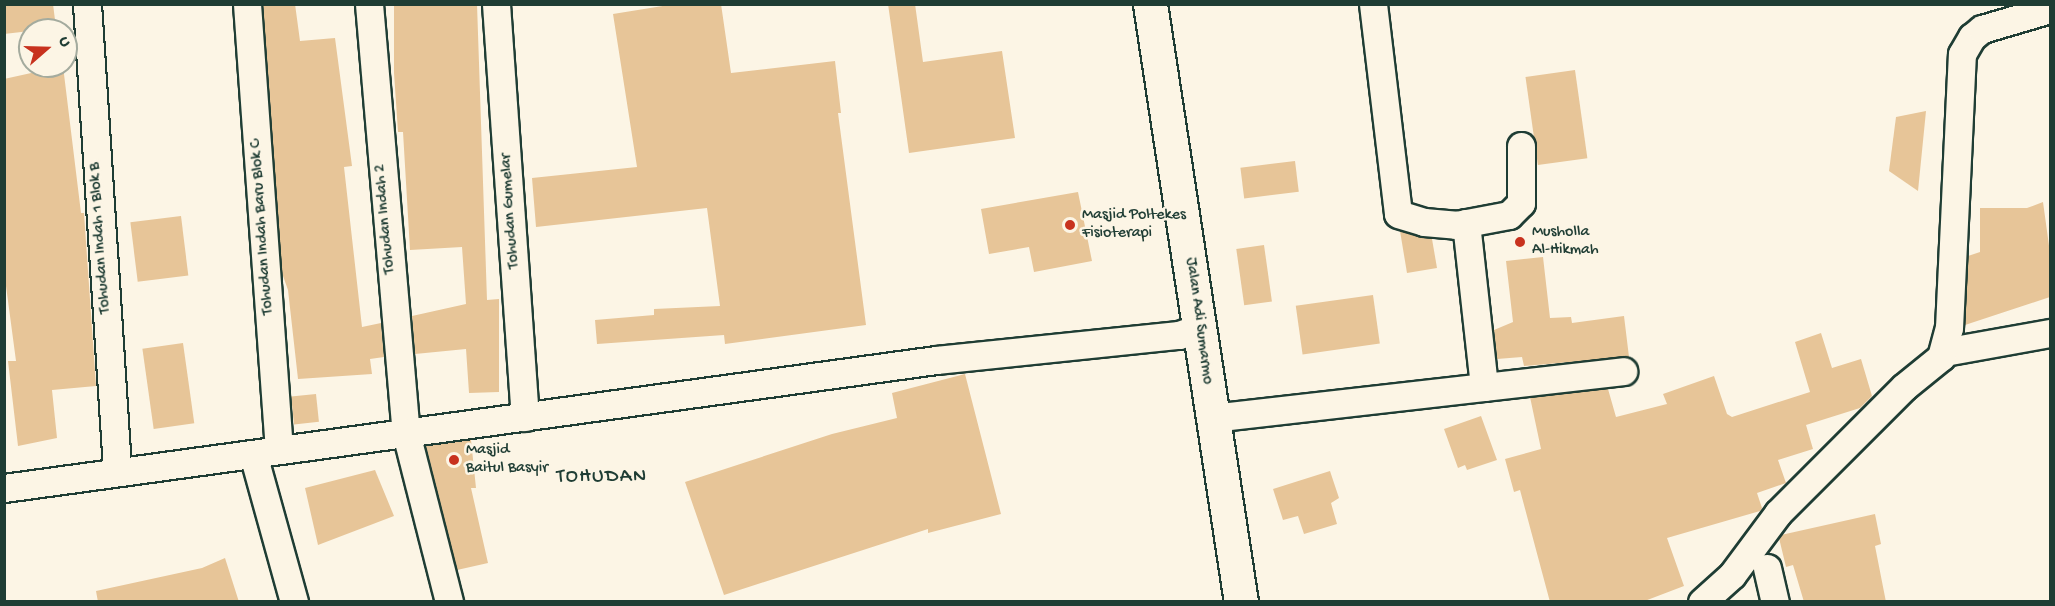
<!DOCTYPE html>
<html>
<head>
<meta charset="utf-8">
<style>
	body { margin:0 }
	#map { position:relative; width:2055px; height:606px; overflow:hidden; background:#fcf5e5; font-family:"Gochi Hand",sans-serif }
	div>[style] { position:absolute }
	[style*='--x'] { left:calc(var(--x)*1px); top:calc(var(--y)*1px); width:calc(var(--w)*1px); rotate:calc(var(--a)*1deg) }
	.building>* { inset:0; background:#e7c598; transform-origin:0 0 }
	.roads { filter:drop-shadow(2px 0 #1f3d34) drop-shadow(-2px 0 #1f3d34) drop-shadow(0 2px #1f3d34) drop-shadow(0 -2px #1f3d34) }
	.street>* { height:27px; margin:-13.5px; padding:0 13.5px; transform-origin:13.5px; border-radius:13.5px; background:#fcf5e5 }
	.secondary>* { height:33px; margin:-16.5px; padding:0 16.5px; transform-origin:16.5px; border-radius:16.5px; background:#fcf5e5 }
	.dots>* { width:16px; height:16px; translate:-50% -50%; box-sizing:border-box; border:3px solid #fcf5e5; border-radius:50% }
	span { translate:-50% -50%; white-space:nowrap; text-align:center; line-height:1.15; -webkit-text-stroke:5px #fcf5e5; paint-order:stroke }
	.street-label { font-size:16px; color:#1f3d34 }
	.poi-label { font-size:16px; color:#1f3d34 }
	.left { translate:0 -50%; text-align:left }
	.quarter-label { font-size:20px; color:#1f3d34; letter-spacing:1.5px }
	.frame { position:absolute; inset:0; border:6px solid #1f3d34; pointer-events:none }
	.north { position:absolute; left:18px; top:18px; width:60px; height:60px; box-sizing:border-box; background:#fcf5e5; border:2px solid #a4ab9e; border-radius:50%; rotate:70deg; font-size:16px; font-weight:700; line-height:24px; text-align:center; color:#1f3d34 }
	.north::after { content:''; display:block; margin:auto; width:21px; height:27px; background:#c8321e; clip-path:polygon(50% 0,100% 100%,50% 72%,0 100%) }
</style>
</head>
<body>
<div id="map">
	<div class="building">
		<i style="clip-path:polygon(4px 4px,53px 4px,56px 28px,4px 34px)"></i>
		<i style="clip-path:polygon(263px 4px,295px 4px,300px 41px,335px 38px,352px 166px,344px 167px,362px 327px,381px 323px,384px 357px,370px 359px,372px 374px,298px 379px,288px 290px,282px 273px)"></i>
		<i style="clip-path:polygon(394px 4px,477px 4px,487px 300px,499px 299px,499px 392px,469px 393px,466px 349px,415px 354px,412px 316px,466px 304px,462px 247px,410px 250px,403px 132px,398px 132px,394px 73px)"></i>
		<i style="clip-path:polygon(675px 4px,721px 4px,731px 73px,835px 61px,841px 113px,838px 113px,866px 325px,725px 344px,724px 335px,597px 344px,595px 320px,654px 315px,654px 309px,720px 306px,707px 208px,536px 227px,532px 178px,637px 167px,613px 14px)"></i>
		<i style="clip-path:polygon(888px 4px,915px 4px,923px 62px,1002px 51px,1015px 138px,909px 153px)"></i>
		<i style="clip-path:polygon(63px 66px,81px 213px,84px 213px,96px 386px,52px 390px,57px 438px,18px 446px,8px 361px,16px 361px,4px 271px,4px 79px)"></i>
		<i style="left:1575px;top:70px;width:89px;height:50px;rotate:82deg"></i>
		<i style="clip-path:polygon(1926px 111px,1918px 191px,1889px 171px,1896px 117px)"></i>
		<i style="left:1295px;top:161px;width:31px;height:55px;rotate:83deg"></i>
		<i style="clip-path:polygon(1078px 192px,1092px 261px,1034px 272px,1029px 247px,989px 254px,981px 209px)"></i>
		<i style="clip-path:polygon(2043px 202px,2050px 253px,2050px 297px,1965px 325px,1968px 256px,1980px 252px,1980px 208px,2027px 208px)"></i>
		<i style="left:181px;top:216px;width:60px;height:51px;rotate:83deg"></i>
		<i style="clip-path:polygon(1400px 231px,1432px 239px,1437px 268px,1407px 273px)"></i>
		<i style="left:1264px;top:245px;width:57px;height:28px;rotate:82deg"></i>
		<i style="clip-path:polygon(1543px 257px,1550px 318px,1571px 317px,1572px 323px,1624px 316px,1629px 357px,1524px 366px,1522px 357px,1497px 359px,1494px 330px,1513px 322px,1506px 261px)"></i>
		<i style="left:1373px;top:295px;width:49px;height:78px;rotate:82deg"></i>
		<i style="clip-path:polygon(1821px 333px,1832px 368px,1861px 359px,1872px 396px,1860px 408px,1806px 425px,1813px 449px,1778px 460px,1786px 483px,1757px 493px,1762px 508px,1760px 511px,1667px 538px,1684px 586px,1642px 602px,1550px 602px,1520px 490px,1514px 492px,1505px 459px,1541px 449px,1530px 397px,1608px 389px,1616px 417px,1667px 404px,1663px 394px,1714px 376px,1727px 414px,1732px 417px,1810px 392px,1795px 342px)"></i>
		<i style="left:183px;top:343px;width:81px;height:41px;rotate:82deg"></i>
		<i style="clip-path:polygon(965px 374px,1001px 514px,928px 533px,928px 529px,724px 595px,685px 482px,832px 434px,897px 418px,892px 393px)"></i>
		<i style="left:316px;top:394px;width:28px;height:25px;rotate:84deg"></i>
		<i style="clip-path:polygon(1481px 416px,1497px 460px,1467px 470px,1465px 465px,1458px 468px,1444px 429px)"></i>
		<i style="clip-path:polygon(471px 440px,476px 488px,471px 488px,488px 563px,457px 570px,426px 446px)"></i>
		<i style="clip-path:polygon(375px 470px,394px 516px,318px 545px,305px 488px)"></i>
		<i style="clip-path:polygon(1330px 471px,1339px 498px,1331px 503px,1337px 524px,1304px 534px,1298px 516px,1283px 520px,1273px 489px)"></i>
		<i style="clip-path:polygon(1875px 514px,1881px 544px,1875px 546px,1886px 602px,1804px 602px,1793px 565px,1786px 567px,1779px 538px,1781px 535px)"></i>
		<i style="clip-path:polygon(225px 558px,239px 602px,98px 602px,96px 591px,202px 568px)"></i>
	</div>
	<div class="roads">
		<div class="street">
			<i style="--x:87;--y:4;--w:469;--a:86.3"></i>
			<i style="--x:247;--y:4;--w:447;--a:85.9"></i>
			<i style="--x:369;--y:4;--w:431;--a:85.1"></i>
			<i style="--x:406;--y:433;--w:174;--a:75.7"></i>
			<i style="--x:496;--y:4;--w:414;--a:86"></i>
			<i style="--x:1373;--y:4;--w:211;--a:83.2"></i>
			<i style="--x:1398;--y:214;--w:27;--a:17"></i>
			<i style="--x:1424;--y:222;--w:32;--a:5"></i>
			<i style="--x:1456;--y:225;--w:54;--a:-10.7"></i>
			<i style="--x:1509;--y:215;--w:17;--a:-45"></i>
			<i style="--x:1521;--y:203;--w:57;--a:-90"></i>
			<i style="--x:1466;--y:223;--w:165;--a:83.7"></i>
			<i style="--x:1944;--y:352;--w:108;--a:-10.2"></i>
			<i style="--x:1212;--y:418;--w:414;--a:-6.5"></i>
			<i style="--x:253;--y:454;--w:154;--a:74.5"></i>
			<i style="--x:4;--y:488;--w:941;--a:-7.82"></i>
			<i style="--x:936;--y:360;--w:244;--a:-5.9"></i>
			<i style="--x:1179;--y:335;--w:20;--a:-20"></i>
			<i style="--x:1767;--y:568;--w:35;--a:77"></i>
			<i style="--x:1702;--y:602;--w:40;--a:-42"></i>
			<i style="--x:1732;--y:575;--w:77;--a:-53.4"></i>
			<i style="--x:1778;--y:513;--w:178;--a:-45"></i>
			<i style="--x:1904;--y:387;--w:48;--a:-39"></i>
			<i style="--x:1941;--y:357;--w:30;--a:-75"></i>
			<i style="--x:1949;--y:328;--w:274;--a:-87.3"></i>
			<i style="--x:1962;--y:54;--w:20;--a:-60"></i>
			<i style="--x:1972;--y:37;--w:13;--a:-39"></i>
			<i style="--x:1982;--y:29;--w:71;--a:-16.4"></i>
		</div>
		<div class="secondary">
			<i style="--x:1150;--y:4;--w:605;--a:81.35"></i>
		</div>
	</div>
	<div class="dots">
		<i style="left:1070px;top:225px;background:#c8321e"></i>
		<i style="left:1520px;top:242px;background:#c8321e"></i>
		<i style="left:454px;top:460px;background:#c8321e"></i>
	</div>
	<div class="street-label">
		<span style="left:511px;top:211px;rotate:-94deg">Tohudan Gumelar</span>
		<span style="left:386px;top:219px;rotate:-95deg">Tohudan Indah 2</span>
		<span style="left:263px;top:227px;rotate:-94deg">Tohudan Indah Baru Blok C</span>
		<span style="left:101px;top:238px;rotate:-94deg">Tohudan Indah 1 Blok B</span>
		<span style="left:1198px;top:321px;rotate:82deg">Jalan Adi Sumarmo</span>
	</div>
	<div class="poi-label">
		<span class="left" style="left:1082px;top:225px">Masjid Poltekes<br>Fisioterapi</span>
		<span class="left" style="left:1532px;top:242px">Musholla<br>Al-Hikmah</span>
		<span class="left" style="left:466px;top:460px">Masjid<br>Baitul Basyir</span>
	</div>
	<div class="quarter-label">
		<span style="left:602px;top:477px">TOHUDAN</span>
	</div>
	<div class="frame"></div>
	<div class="north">U</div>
</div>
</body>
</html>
